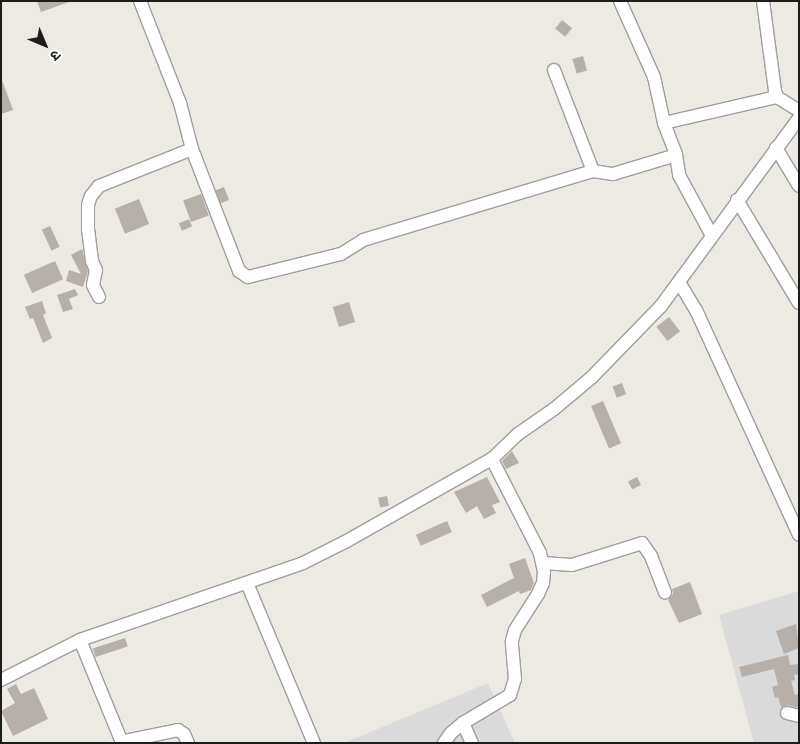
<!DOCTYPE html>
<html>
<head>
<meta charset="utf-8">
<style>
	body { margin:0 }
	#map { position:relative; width:800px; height:744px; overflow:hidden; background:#edeae4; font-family:"DejaVu Sans","Noto Sans Devanagari",sans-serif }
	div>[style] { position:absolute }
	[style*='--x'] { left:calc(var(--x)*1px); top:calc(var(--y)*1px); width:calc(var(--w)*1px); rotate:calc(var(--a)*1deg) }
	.residential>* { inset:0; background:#dbdada }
	.building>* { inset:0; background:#b6afaa; transform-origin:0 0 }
	.roads { filter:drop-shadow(1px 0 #9e9e9e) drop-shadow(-1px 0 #9e9e9e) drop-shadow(0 1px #9e9e9e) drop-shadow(0 -1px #9e9e9e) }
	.minor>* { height:12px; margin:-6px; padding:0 6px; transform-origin:6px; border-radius:6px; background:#fff }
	span { translate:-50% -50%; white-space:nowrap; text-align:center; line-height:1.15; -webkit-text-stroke:4.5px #fff; paint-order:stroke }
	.frame { position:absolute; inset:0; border:2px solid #1d1d1d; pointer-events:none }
	.north { position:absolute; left:20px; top:20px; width:50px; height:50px; -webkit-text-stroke:4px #fff; paint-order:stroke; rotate:135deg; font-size:14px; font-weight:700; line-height:20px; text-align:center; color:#1d1d1d }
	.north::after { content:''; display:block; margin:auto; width:18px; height:22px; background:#1d1d1d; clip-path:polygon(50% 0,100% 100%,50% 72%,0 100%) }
</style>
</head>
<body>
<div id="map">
	<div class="residential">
		<i style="clip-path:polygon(799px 591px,799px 743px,754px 743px,719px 615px)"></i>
		<i style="clip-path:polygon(488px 683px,515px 743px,344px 743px)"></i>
	</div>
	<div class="building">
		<i style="clip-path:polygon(37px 1px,69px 1px,69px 2px,41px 12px)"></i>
		<i style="left:562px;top:20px;width:13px;height:11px;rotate:39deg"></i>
		<i style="left:583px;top:56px;width:15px;height:11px;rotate:74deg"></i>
		<i style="clip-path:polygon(2px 80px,13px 110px,1px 114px,1px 80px)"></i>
		<i style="left:224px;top:187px;width:14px;height:9px;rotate:69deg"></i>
		<i style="left:201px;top:194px;width:23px;height:19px;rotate:70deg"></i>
		<i style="left:139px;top:199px;width:27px;height:26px;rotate:68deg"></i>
		<i style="left:189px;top:219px;width:8px;height:11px;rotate:67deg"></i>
		<i style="left:50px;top:226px;width:23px;height:9px;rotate:65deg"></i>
		<i style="clip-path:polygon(82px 249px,88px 271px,83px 287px,66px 281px,69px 270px,81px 274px,71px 255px)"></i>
		<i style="left:55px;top:261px;width:20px;height:34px;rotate:66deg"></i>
		<i style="clip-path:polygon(75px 289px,78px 295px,69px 299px,73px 309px,63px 312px,57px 295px)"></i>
		<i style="clip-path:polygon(42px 301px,46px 313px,43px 315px,52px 338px,43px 343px,33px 318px,30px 319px,25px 307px)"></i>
		<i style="left:349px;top:302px;width:21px;height:17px;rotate:73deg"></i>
		<i style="left:669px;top:317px;width:18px;height:16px;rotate:52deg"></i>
		<i style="left:622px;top:383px;width:12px;height:10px;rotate:70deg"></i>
		<i style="left:603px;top:401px;width:46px;height:13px;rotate:67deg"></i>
		<i style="clip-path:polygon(512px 451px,519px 463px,506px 469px,502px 461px)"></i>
		<i style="clip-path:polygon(487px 477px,500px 502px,492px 505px,496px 513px,484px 519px,477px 506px,466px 513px,454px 492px)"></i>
		<i style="left:637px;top:477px;width:9px;height:10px;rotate:63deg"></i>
		<i style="left:387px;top:496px;width:10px;height:9px;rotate:79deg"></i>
		<i style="left:447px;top:521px;width:12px;height:34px;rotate:66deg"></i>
		<i style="clip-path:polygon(525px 558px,534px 583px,531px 590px,520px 594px,519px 591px,487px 607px,481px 595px,514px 578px,509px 564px)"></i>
		<i style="clip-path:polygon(690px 582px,702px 614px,679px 623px,668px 600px,673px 594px,672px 589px)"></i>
		<i style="clip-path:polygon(796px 624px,799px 648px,784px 654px,776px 631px)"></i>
		<i style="left:125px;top:638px;width:9px;height:34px;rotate:72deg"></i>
		<i style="clip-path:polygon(788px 655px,790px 665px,799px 664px,799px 674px,794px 675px,795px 680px,791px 681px,795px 695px,799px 694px,799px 708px,788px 705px,781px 707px,778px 697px,775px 698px,772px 687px,778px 685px,774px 669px,742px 677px,739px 667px)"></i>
		<i style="clip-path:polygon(16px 684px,21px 694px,34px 688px,48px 719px,13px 736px,1px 711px,15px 703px,7px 689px)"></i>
	</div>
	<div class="roads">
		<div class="minor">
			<i style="--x:140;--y:1;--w:110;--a:68.6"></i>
			<i style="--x:180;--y:103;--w:48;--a:75.4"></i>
			<i style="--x:192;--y:149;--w:131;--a:68.9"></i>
			<i style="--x:239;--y:271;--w:11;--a:34"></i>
			<i style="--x:248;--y:277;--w:96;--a:-13.9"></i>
			<i style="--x:341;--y:254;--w:26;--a:-32"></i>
			<i style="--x:363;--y:240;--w:240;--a:-16.7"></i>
			<i style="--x:593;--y:171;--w:20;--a:9"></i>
			<i style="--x:613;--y:174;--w:66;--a:-16.8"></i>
			<i style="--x:620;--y:1;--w:83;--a:65.9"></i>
			<i style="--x:654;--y:77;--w:47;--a:77.7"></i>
			<i style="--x:664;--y:123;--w:34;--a:69"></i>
			<i style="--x:676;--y:155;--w:20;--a:81"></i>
			<i style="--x:679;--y:175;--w:67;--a:61.5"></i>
			<i style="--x:763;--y:1;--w:91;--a:82.4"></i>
			<i style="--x:775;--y:91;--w:6;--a:72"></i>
			<i style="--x:777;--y:97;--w:26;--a:32"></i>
			<i style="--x:554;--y:70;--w:108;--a:68.9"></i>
			<i style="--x:664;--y:123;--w:116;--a:-13"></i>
			<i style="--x:776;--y:148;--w:44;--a:58.8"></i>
			<i style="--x:737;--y:200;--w:120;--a:59"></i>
			<i style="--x:679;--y:282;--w:33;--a:59"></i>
			<i style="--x:696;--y:310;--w:247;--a:65.4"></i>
			<i style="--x:99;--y:297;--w:13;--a:-117"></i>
			<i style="--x:93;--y:285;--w:15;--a:-79"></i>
			<i style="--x:96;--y:270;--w:10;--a:-114"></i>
			<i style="--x:92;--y:261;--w:31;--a:-97"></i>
			<i style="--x:88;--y:230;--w:25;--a:-90"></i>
			<i style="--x:88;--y:205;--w:9;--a:-72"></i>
			<i style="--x:91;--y:196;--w:13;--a:-51"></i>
			<i style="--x:99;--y:186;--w:100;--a:-21.7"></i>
			<i style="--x:543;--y:563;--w:29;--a:4"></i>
			<i style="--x:572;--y:565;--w:73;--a:-17.4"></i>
			<i style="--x:642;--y:543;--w:16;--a:55"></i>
			<i style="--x:651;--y:556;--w:39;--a:69"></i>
			<i style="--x:247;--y:583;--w:173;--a:67.3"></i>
			<i style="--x:80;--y:640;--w:108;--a:67.7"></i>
			<i style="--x:121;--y:740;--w:4;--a:14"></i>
			<i style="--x:125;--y:741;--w:54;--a:-11.7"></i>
			<i style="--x:178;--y:730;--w:7;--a:34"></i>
			<i style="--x:184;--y:734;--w:10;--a:66"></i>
			<i style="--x:1;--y:680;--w:89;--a:-26.9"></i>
			<i style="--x:80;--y:640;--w:236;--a:-19"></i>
			<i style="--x:303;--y:563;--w:47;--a:-26.6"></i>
			<i style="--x:345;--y:542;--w:169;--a:-29.5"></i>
			<i style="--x:492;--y:459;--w:36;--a:-44"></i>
			<i style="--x:518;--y:434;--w:44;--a:-34.8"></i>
			<i style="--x:554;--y:409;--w:50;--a:-40.1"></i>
			<i style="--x:592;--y:377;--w:99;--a:-45.8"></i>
			<i style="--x:661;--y:306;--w:233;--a:-53.7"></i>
			<i style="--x:787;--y:713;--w:12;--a:14"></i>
			<i style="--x:463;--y:723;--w:22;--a:66"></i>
			<i style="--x:444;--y:743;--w:12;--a:-55"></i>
			<i style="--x:451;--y:733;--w:16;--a:-40"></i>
			<i style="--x:463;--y:723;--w:55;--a:-30.8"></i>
			<i style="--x:510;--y:695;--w:17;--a:-73"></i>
			<i style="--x:515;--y:679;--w:38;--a:-95"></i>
			<i style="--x:512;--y:641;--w:11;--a:-75"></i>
			<i style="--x:515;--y:630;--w:43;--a:-57.4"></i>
			<i style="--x:538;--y:594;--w:12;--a:-66"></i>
			<i style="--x:543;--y:583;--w:11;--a:-85"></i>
			<i style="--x:544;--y:572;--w:19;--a:-102"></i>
			<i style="--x:540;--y:553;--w:106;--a:-117.1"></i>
		</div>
	</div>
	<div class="frame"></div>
	<div class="north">उ</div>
</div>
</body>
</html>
